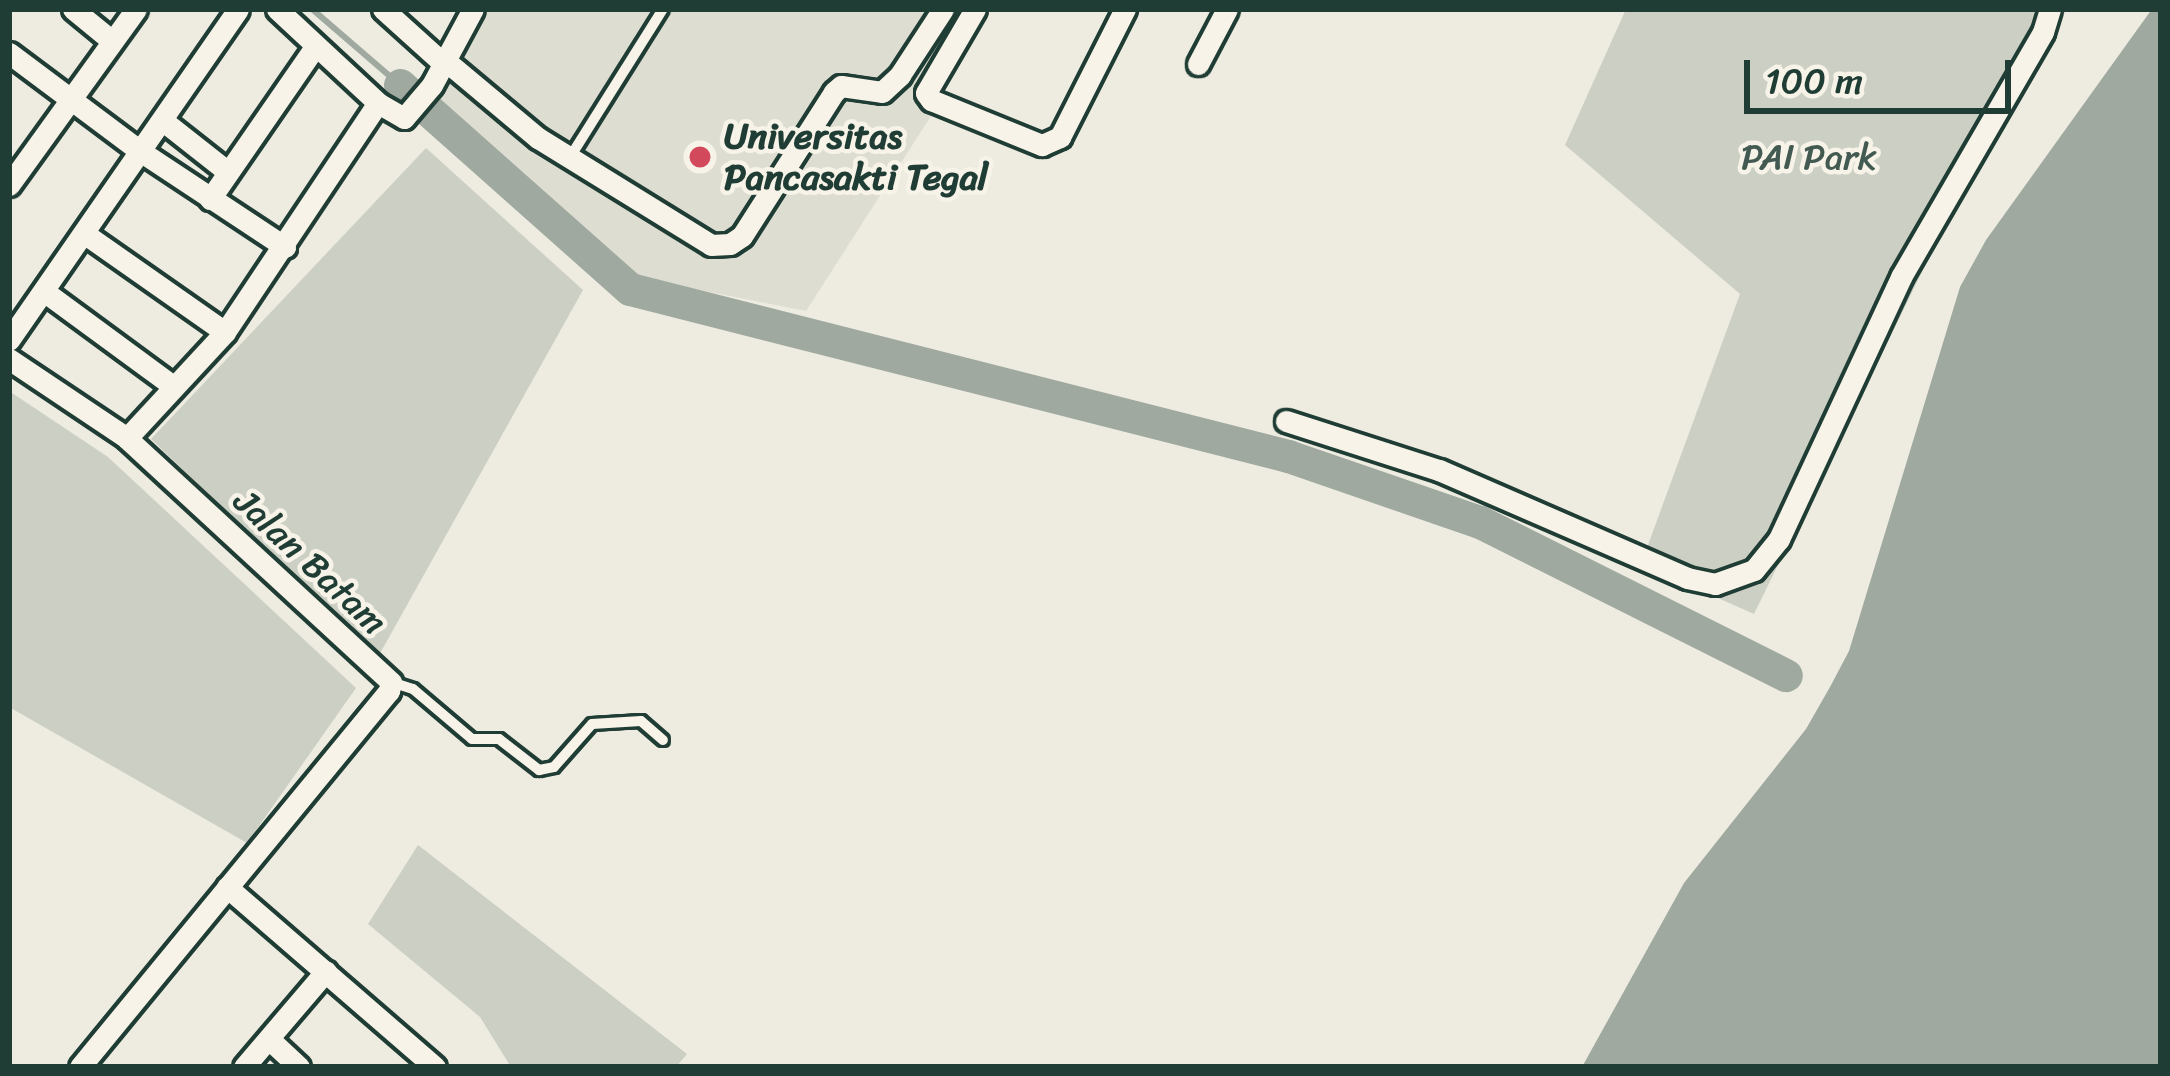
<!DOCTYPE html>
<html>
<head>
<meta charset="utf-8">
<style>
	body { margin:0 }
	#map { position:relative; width:2170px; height:1076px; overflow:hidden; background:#eeece1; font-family:Sriracha,sans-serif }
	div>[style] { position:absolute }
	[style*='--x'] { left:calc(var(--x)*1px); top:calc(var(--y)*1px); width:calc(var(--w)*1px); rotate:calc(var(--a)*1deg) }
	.built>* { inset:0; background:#ddddd2 }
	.green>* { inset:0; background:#cccfc4 }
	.water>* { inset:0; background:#9fa99f }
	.stream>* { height:6px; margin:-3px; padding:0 3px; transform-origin:3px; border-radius:3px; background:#9fa99f }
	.river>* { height:33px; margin:-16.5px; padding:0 16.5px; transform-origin:16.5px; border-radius:16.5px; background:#9fa99f }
	.roads { filter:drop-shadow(3px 0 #1f3d34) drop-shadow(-3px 0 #1f3d34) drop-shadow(0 3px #1f3d34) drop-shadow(0 -3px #1f3d34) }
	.service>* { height:10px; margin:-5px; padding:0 5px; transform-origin:5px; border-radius:5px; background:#f7f3e8 }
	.minor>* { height:21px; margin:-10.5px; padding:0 10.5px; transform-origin:10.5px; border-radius:10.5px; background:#f7f3e8 }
	.dots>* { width:33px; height:33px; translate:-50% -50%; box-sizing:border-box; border:6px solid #f7f3e8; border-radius:50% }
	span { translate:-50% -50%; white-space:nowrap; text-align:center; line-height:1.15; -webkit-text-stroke:9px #f7f3e8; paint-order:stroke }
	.poi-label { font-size:36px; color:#1f3d34; font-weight:700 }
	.left { translate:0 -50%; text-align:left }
	.park-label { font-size:36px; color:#425a51 }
	.street-label { font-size:36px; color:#1f3d34 }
	.frame { position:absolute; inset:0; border:12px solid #1f3d34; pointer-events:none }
	.scale { position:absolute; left:1744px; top:60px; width:267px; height:54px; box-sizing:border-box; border:6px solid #1f3d34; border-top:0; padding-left:15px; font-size:36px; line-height:42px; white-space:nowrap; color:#1f3d34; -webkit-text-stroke:9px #f7f3e8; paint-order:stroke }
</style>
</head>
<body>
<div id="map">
	<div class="built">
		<i style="clip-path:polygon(488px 9px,968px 9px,913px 98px,931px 116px,806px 311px,644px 279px,538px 197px,433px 100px)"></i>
	</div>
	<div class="green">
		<i style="clip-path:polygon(1626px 9px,2067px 9px,1980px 154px,1754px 614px,1641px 564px,1740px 294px,1565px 145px)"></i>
		<i style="clip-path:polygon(426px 148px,583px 290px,378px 657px,151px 439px)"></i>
		<i style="clip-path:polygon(9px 391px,108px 457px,356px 688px,247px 843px,9px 707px)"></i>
		<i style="clip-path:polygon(418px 845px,687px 1054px,676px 1067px,511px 1067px,480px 1017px,368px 924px)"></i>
	</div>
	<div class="water">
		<i style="clip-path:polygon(2152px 9px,2161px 9px,2161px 1067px,1582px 1067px,1684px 883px,1806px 729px,1830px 687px,1849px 651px,1960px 287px,1986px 240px)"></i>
	</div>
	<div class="stream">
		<i style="--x:312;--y:9;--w:116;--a:40.8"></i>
	</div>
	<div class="river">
		<i style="--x:400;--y:85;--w:307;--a:41.6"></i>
		<i style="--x:630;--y:289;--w:679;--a:14.24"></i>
		<i style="--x:1288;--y:456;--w:203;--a:19"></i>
		<i style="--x:1480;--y:522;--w:342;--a:26.6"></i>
	</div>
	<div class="roads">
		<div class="service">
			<i style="--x:572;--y:154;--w:171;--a:-57.9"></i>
			<i style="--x:391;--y:682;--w:23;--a:18"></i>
			<i style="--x:413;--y:689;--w:77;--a:40.3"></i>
			<i style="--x:472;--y:739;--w:27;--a:0"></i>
			<i style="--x:499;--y:739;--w:51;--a:37.8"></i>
			<i style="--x:539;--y:770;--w:15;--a:-11"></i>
			<i style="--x:554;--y:767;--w:57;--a:-48.5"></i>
			<i style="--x:592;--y:724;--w:49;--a:-3.5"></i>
			<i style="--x:641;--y:721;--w:29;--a:41"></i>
		</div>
		<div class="minor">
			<i style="--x:73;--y:9;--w:50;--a:39.4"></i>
			<i style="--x:277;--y:9;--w:138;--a:42.9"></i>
			<i style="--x:378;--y:103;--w:30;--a:30"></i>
			<i style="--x:404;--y:118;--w:43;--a:-49.7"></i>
			<i style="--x:432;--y:85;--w:86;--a:-61.7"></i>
			<i style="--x:383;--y:9;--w:84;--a:42.1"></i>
			<i style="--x:975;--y:9;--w:97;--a:120.3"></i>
			<i style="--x:926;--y:93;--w:9;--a:54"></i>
			<i style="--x:931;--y:100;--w:120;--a:22.1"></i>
			<i style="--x:1042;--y:145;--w:20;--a:-24"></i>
			<i style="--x:1060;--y:137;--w:144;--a:-63.1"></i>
			<i style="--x:9;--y:53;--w:164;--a:36.8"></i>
			<i style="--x:140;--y:151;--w:174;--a:33.5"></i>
			<i style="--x:447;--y:62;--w:119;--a:39.9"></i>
			<i style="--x:538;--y:138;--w:203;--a:31.7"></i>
			<i style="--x:711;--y:245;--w:19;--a:-3"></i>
			<i style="--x:730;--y:244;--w:14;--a:-34"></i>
			<i style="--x:742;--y:236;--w:171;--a:-57.4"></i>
			<i style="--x:834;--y:92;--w:9;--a:-41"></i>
			<i style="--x:841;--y:86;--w:41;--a:8.3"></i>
			<i style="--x:882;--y:92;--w:25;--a:-43"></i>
			<i style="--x:900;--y:75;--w:79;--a:-56.9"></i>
			<i style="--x:1198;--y:64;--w:62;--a:-62.2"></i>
			<i style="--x:162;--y:120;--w:84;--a:38.2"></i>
			<i style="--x:9;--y:185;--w:217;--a:-54.2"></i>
			<i style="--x:210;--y:199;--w:183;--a:-55.4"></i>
			<i style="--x:85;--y:234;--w:171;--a:35"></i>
			<i style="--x:45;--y:292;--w:159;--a:36.3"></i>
			<i style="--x:9;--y:340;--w:402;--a:-55.3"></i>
			<i style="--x:9;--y:359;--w:142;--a:33.8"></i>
			<i style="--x:1286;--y:421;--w:161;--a:17.8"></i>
			<i style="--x:1439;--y:470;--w:270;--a:23.5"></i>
			<i style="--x:1687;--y:578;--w:29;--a:12"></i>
			<i style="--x:1715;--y:584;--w:41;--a:-19.7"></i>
			<i style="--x:1754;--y:570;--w:40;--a:-51"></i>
			<i style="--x:1779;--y:539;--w:289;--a:-65"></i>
			<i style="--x:1901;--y:277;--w:283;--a:-59.9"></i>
			<i style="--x:2043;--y:32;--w:24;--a:-73"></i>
			<i style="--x:227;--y:887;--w:275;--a:40.9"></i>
			<i style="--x:269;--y:1039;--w:41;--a:43"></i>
			<i style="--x:80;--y:1067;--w:487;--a:-50.6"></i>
			<i style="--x:389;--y:691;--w:9;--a:-77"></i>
			<i style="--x:391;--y:682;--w:359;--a:-137.3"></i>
			<i style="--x:127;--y:438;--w:144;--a:-47.2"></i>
			<i style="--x:225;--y:332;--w:275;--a:-56.3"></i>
			<i style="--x:244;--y:1067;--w:126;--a:-49.5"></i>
		</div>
	</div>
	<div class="dots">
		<i style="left:700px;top:157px;background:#d1495b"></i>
	</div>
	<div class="poi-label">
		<span class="left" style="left:724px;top:157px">Universitas<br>Pancasakti Tegal</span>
	</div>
	<div class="park-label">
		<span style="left:1809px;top:158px">PAI Park</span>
	</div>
	<div class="street-label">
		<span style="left:310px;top:562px;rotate:43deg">Jalan Batam</span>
	</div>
	<div class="frame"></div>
	<div class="scale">100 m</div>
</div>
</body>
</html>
